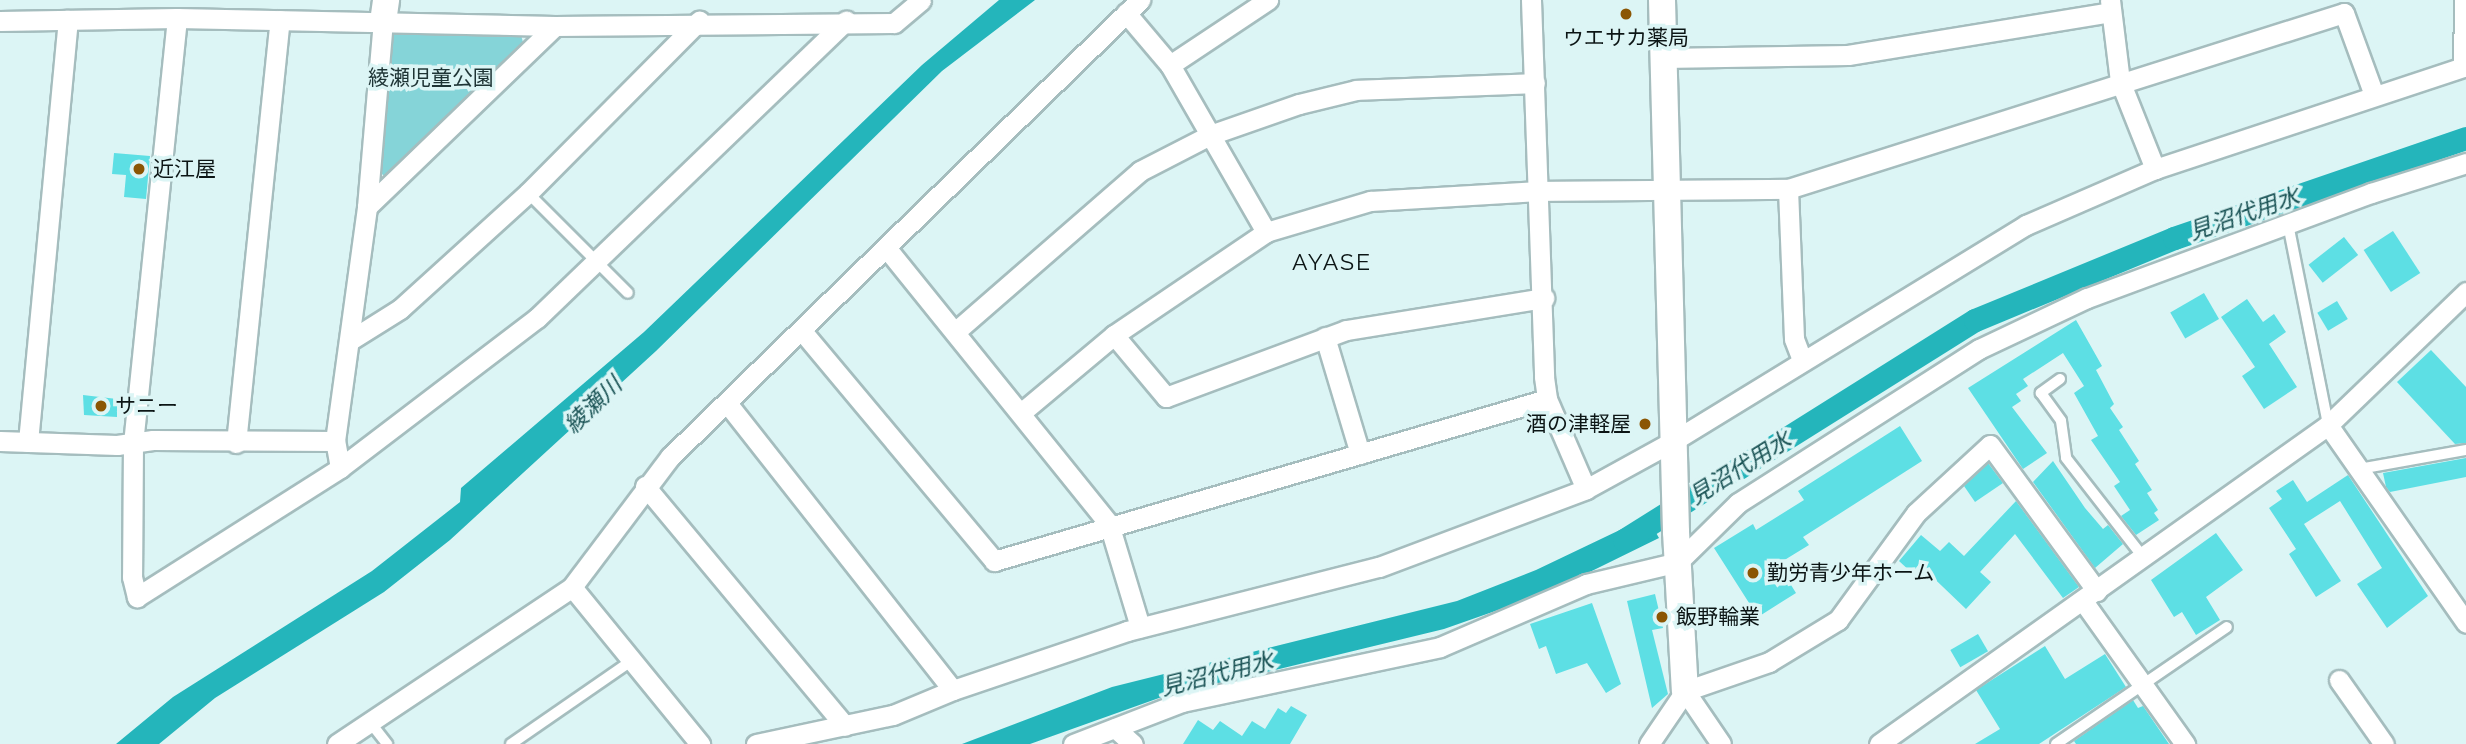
<!DOCTYPE html>
<html>
<head>
<meta charset="utf-8">
<style>
	body { margin:0 }
	#map { position:relative; width:2466px; height:744px; overflow:hidden; background:#dcf5f5; font-family:Raleway,"Noto Sans JP",sans-serif }
	div>[style] { position:absolute }
	[style*='--x'] { left:calc(var(--x)*1px); top:calc(var(--y)*1px); width:calc(var(--w)*1px); rotate:calc(var(--a)*1deg) }
	.green>* { inset:0; background:#85d4d8 }
	.water>* { inset:0; background:#24b5bb }
	.canal>* { height:23px; margin:-11.5px; padding:0 11.5px; transform-origin:11.5px; border-radius:11.5px; background:#24b5bb }
	.building>* { inset:0; background:#5ddfe4; transform-origin:0 0 }
	.roads { filter:drop-shadow(2px 0 #a5bdbe) drop-shadow(-2px 0 #a5bdbe) drop-shadow(0 2px #a5bdbe) drop-shadow(0 -2px #a5bdbe) }
	.lane>* { height:10px; margin:-5px; padding:0 5px; transform-origin:5px; border-radius:5px; background:#fff }
	.street>* { height:19px; margin:-9.5px; padding:0 9.5px; transform-origin:9.5px; border-radius:9.5px; background:#fff }
	.secondary>* { height:26px; margin:-13px; padding:0 13px; transform-origin:13px; border-radius:13px; background:#fff }
	.dots>* { width:19px; height:19px; translate:-50% -50%; box-sizing:border-box; border:4px solid #dcf5f5; border-radius:50% }
	span { translate:-50% -50%; white-space:nowrap; text-align:center; line-height:1.15; -webkit-text-stroke:7px #dcf5f5; paint-order:stroke }
	.poi-label { font-size:21px; color:#0c1515 }
	.left { translate:0 -50%; text-align:left }
	.right { translate:-100% -50%; text-align:right }
	.park-label { font-size:21px; color:#1e3435 }
	.water-label { font-size:23px; color:#195254; font-style:italic }
	.neighbourhood-label { font-size:23px; color:#0c1515; letter-spacing:2px }
</style>
</head>
<body>
<div id="map">
	<div class="green">
		<i style="clip-path:polygon(392px 34px,521px 35px,524px 46px,389px 181px,378px 170px)"></i>
	</div>
	<div class="water">
		<i style="clip-path:polygon(999px 0,1035px 0,942px 71px,656px 351px,450px 540px,384px 592px,215px 698px,159px 744px,116px 744px,173px 697px,372px 571px,460px 502px,461px 488px,644px 332px,922px 65px)"></i>
		<i style="clip-path:polygon(1647px 517px,1659px 538px,1547px 593px,1444px 629px,1159px 698px,1030px 744px,962px 744px,1112px 687px,1457px 601px,1536px 570px)"></i>
	</div>
	<div class="canal">
		<i style="--x:1624;--y:540;--w:414;--a:-32.1"></i>
		<i style="--x:1975;--y:320;--w:215;--a:-22.4"></i>
		<i style="--x:2174;--y:238;--w:309;--a:-18.9"></i>
	</div>
	<div class="building">
		<i style="clip-path:polygon(114px 153px,150px 156px,146px 199px,124px 197px,126px 175px,112px 174px)"></i>
		<i style="left:2393px;top:231px;width:50px;height:35px;rotate:57deg"></i>
		<i style="left:2344px;top:237px;width:23px;height:45px;rotate:52deg"></i>
		<i style="left:2204px;top:293px;width:30px;height:39px;rotate:60deg"></i>
		<i style="clip-path:polygon(2247px 299px,2263px 322px,2274px 314px,2286px 332px,2269px 344px,2297px 387px,2264px 409px,2242px 376px,2255px 367px,2221px 317px)"></i>
		<i style="left:2337px;top:301px;width:21px;height:23px;rotate:59deg"></i>
		<i style="clip-path:polygon(2076px 320px,2102px 366px,2096px 370px,2114px 404px,2110px 408px,2123px 427px,2119px 430px,2139px 461px,2135px 464px,2152px 490px,2147px 493px,2158px 510px,2154px 513px,2159px 520px,2136px 535px,2121px 516px,2130px 510px,2114px 486px,2120px 482px,2091px 440px,2098px 436px,2074px 393px,2084px 386px,2063px 353px,2023px 379px,2028px 386px,2016px 394px,2021px 401px,2012px 407px,2047px 453px,2023px 469px,1968px 388px)"></i>
		<i style="clip-path:polygon(2431px 350px,2466px 387px,2466px 443px,2455px 444px,2397px 382px)"></i>
		<i style="clip-path:polygon(83px 395px,117px 399px,117px 417px,84px 415px)"></i>
		<i style="clip-path:polygon(1900px 426px,1922px 461px,1803px 537px,1809px 545px,1778px 564px,1796px 593px,1758px 617px,1714px 548px,1753px 524px,1756px 530px,1804px 500px,1798px 491px)"></i>
		<i style="clip-path:polygon(2466px 458px,2466px 477px,2390px 492px,2386px 487px,2383px 473px)"></i>
		<i style="clip-path:polygon(2053px 461px,2085px 508px,2103px 529px,2108px 525px,2123px 544px,2095px 568px,2033px 482px)"></i>
		<i style="clip-path:polygon(1988px 463px,2003px 483px,1975px 502px,1964px 486px)"></i>
		<i style="clip-path:polygon(2348px 475px,2428px 596px,2387px 628px,2357px 584px,2382px 568px,2340px 501px,2304px 524px,2341px 581px,2316px 597px,2289px 554px,2296px 549px,2269px 508px,2282px 499px,2276px 491px,2293px 480px,2307px 502px)"></i>
		<i style="clip-path:polygon(2016px 501px,2079px 587px,2063px 598px,2015px 534px,1980px 572px,1991px 582px,1966px 609px,1919px 564px,1912px 573px,1899px 561px,1921px 535px,1940px 551px,1949px 542px,1964px 556px)"></i>
		<i style="clip-path:polygon(2216px 533px,2243px 570px,2206px 597px,2220px 620px,2196px 635px,2182px 612px,2174px 617px,2151px 580px)"></i>
		<i style="clip-path:polygon(1655px 594px,1663px 628px,1652px 630px,1668px 694px,1652px 708px,1627px 601px)"></i>
		<i style="clip-path:polygon(1592px 603px,1621px 684px,1606px 693px,1587px 663px,1556px 674px,1546px 646px,1539px 649px,1530px 624px)"></i>
		<i style="left:1978px;top:634px;width:20px;height:32px;rotate:60deg"></i>
		<i style="clip-path:polygon(2045px 646px,2065px 679px,2105px 654px,2126px 687px,2039px 744px,1975px 744px,2000px 729px,1976px 690px)"></i>
		<i style="clip-path:polygon(2133px 700px,2138px 708px,2143px 706px,2169px 744px,2076px 744px,2074px 741px)"></i>
		<i style="clip-path:polygon(1291px 706px,1307px 715px,1290px 744px,1183px 744px,1198px 720px,1213px 730px,1220px 721px,1242px 736px,1252px 721px,1265px 729px,1278px 708px,1286px 713px)"></i>
	</div>
	<div class="roads">
		<div class="lane">
			<i style="--x:528;--y:193;--w:141;--a:45"></i>
			<i style="--x:2288;--y:224;--w:205;--a:78.7"></i>
			<i style="--x:2060;--y:379;--w:24;--a:144"></i>
			<i style="--x:2041;--y:393;--w:34;--a:54"></i>
			<i style="--x:2061;--y:421;--w:37;--a:82"></i>
			<i style="--x:2066;--y:458;--w:125;--a:52.1"></i>
			<i style="--x:2359;--y:469;--w:109;--a:-10.1"></i>
			<i style="--x:370;--y:722;--w:28;--a:52"></i>
			<i style="--x:511;--y:744;--w:150;--a:-34.6"></i>
			<i style="--x:2056;--y:744;--w:207;--a:-34.4"></i>
		</div>
		<div class="street">
			<i style="--x:1531;--y:0;--w:377;--a:88"></i>
			<i style="--x:1544;--y:377;--w:22;--a:82"></i>
			<i style="--x:1547;--y:399;--w:98;--a:66.6"></i>
			<i style="--x:2110;--y:0;--w:82;--a:83"></i>
			<i style="--x:2120;--y:81;--w:95;--a:68.3"></i>
			<i style="--x:1126;--y:13;--w:68;--a:49.8"></i>
			<i style="--x:1170;--y:65;--w:193;--a:60.1"></i>
			<i style="--x:177;--y:18;--w:427;--a:95.9"></i>
			<i style="--x:133;--y:443;--w:134;--a:90.4"></i>
			<i style="--x:132;--y:577;--w:21;--a:76"></i>
			<i style="--x:137;--y:597;--w:241;--a:-32.4"></i>
			<i style="--x:340;--y:468;--w:248;--a:-37.3"></i>
			<i style="--x:537;--y:318;--w:429;--a:-43.9"></i>
			<i style="--x:0;--y:21;--w:177;--a:-1"></i>
			<i style="--x:177;--y:18;--w:378;--a:1.2"></i>
			<i style="--x:555;--y:26;--w:339;--a:-0.5"></i>
			<i style="--x:894;--y:23;--w:35;--a:-40"></i>
			<i style="--x:1663;--y:58;--w:185;--a:-0.9"></i>
			<i style="--x:1848;--y:55;--w:266;--a:-9.3"></i>
			<i style="--x:1170;--y:65;--w:118;--a:-33.6"></i>
			<i style="--x:1788;--y:189;--w:150;--a:87.7"></i>
			<i style="--x:1794;--y:339;--w:22;--a:69"></i>
			<i style="--x:367;--y:207;--w:261;--a:-43.9"></i>
			<i style="--x:888;--y:250;--w:352;--a:51.1"></i>
			<i style="--x:1109;--y:524;--w:108;--a:73.2"></i>
			<i style="--x:802;--y:331;--w:300;--a:50.1"></i>
			<i style="--x:994;--y:561;--w:576;--a:-16.33"></i>
			<i style="--x:955;--y:332;--w:245;--a:-41"></i>
			<i style="--x:1140;--y:171;--w:79;--a:-27.2"></i>
			<i style="--x:1210;--y:135;--w:94;--a:-19.2"></i>
			<i style="--x:1299;--y:104;--w:59;--a:-13.8"></i>
			<i style="--x:1356;--y:90;--w:179;--a:-2.2"></i>
			<i style="--x:1114;--y:335;--w:81;--a:50"></i>
			<i style="--x:1166;--y:397;--w:192;--a:-20.4"></i>
			<i style="--x:1346;--y:330;--w:201;--a:-9.2"></i>
			<i style="--x:1325;--y:337;--w:122;--a:73.3"></i>
			<i style="--x:349;--y:341;--w:60;--a:-32.1"></i>
			<i style="--x:400;--y:309;--w:173;--a:-42.2"></i>
			<i style="--x:528;--y:193;--w:243;--a:-45.2"></i>
			<i style="--x:727;--y:403;--w:365;--a:51.8"></i>
			<i style="--x:1022;--y:412;--w:120;--a:-39.9"></i>
			<i style="--x:1114;--y:335;--w:184;--a:-34.1"></i>
			<i style="--x:1266;--y:232;--w:109;--a:-16.6"></i>
			<i style="--x:1370;--y:201;--w:169;--a:-3.4"></i>
			<i style="--x:1539;--y:191;--w:249;--a:-0.5"></i>
			<i style="--x:1788;--y:189;--w:583;--a:-17.57"></i>
			<i style="--x:2344;--y:13;--w:87;--a:69.9"></i>
			<i style="--x:2328;--y:425;--w:241;--a:55.1"></i>
			<i style="--x:0;--y:441;--w:117;--a:2"></i>
			<i style="--x:117;--y:445;--w:36;--a:-8"></i>
			<i style="--x:153;--y:440;--w:182;--a:0.3"></i>
			<i style="--x:28;--y:442;--w:424;--a:-84.6"></i>
			<i style="--x:236;--y:443;--w:425;--a:-84.1"></i>
			<i style="--x:340;--y:468;--w:27;--a:-100"></i>
			<i style="--x:335;--y:441;--w:236;--a:-82.2"></i>
			<i style="--x:367;--y:207;--w:186;--a:-85.1"></i>
			<i style="--x:645;--y:486;--w:312;--a:50.2"></i>
			<i style="--x:572;--y:587;--w:203;--a:50.8"></i>
			<i style="--x:2083;--y:601;--w:176;--a:54.5"></i>
			<i style="--x:2339;--y:680;--w:78;--a:54.9"></i>
			<i style="--x:1685;--y:691;--w:64;--a:55.8"></i>
			<i style="--x:1115;--y:728;--w:24;--a:42"></i>
			<i style="--x:337;--y:744;--w:283;--a:-33.7"></i>
			<i style="--x:572;--y:587;--w:163;--a:-53"></i>
			<i style="--x:670;--y:457;--w:656;--a:-44.2"></i>
			<i style="--x:756;--y:744;--w:140;--a:-12"></i>
			<i style="--x:893;--y:715;--w:65;--a:-22.6"></i>
			<i style="--x:953;--y:690;--w:184;--a:-18.7"></i>
			<i style="--x:1127;--y:631;--w:260;--a:-14.3"></i>
			<i style="--x:1379;--y:567;--w:221;--a:-20.6"></i>
			<i style="--x:1586;--y:489;--w:102;--a:-28.8"></i>
			<i style="--x:1675;--y:440;--w:412;--a:-31.5"></i>
			<i style="--x:2026;--y:225;--w:141;--a:-23.5"></i>
			<i style="--x:2155;--y:169;--w:324;--a:-18.3"></i>
			<i style="--x:2463;--y:67;--w:67;--a:-89.1"></i>
			<i style="--x:1073;--y:744;--w:117;--a:-21.1"></i>
			<i style="--x:1182;--y:702;--w:264;--a:-12"></i>
			<i style="--x:1440;--y:647;--w:159;--a:-23.3"></i>
			<i style="--x:1586;--y:584;--w:95;--a:-13.4"></i>
			<i style="--x:1678;--y:562;--w:84;--a:-44.5"></i>
			<i style="--x:1738;--y:503;--w:286;--a:-32.6"></i>
			<i style="--x:1979;--y:349;--w:119;--a:-25.3"></i>
			<i style="--x:2087;--y:298;--w:303;--a:-20.3"></i>
			<i style="--x:2371;--y:193;--w:100;--a:-17.5"></i>
			<i style="--x:1649;--y:744;--w:64;--a:-55.8"></i>
			<i style="--x:1685;--y:691;--w:89;--a:-19"></i>
			<i style="--x:1769;--y:662;--w:81;--a:-31.3"></i>
			<i style="--x:1838;--y:620;--w:132;--a:-53.9"></i>
			<i style="--x:1916;--y:513;--w:100;--a:-42.6"></i>
			<i style="--x:1990;--y:445;--w:181;--a:53.8"></i>
			<i style="--x:1879;--y:744;--w:551;--a:-35.39"></i>
			<i style="--x:2328;--y:425;--w:192;--a:-43.9"></i>
		</div>
		<div class="secondary">
			<i style="--x:1662;--y:0;--w:532;--a:88.49"></i>
			<i style="--x:1676;--y:532;--w:159;--a:86.8"></i>
			<i style="--x:383;--y:22;--w:22;--a:-82"></i>
		</div>
	</div>
	<div class="dots">
		<i style="left:1626px;top:14px;background:#8b5603"></i>
		<i style="left:139px;top:169px;background:#8b5603"></i>
		<i style="left:101px;top:406px;background:#8b5603"></i>
		<i style="left:1645px;top:424px;background:#8b5603"></i>
		<i style="left:1753px;top:573px;background:#8b5603"></i>
		<i style="left:1662px;top:617px;background:#8b5603"></i>
	</div>
	<div class="poi-label">
		<span style="left:1626px;top:38px">ウエサカ薬局</span>
		<span class="left" style="left:153px;top:169px">近江屋</span>
		<span class="left" style="left:115px;top:406px">サニー</span>
		<span class="right" style="left:1631px;top:424px">酒の津軽屋</span>
		<span class="left" style="left:1767px;top:573px">勤労青少年ホーム</span>
		<span class="left" style="left:1676px;top:617px">飯野輪業</span>
	</div>
	<div class="park-label">
		<span style="left:431px;top:78px">綾瀬児童公園</span>
	</div>
	<div class="water-label">
		<span style="left:2244px;top:214px;rotate:-19deg">見沼代用水</span>
		<span style="left:593px;top:405px;rotate:-44deg">綾瀬川</span>
		<span style="left:1740px;top:468px;rotate:-32deg">見沼代用水</span>
		<span style="left:1217px;top:674px;rotate:-14deg">見沼代用水</span>
	</div>
	<div class="neighbourhood-label">
		<span style="left:1332px;top:262px">AYASE</span>
	</div>
</div>
</body>
</html>
